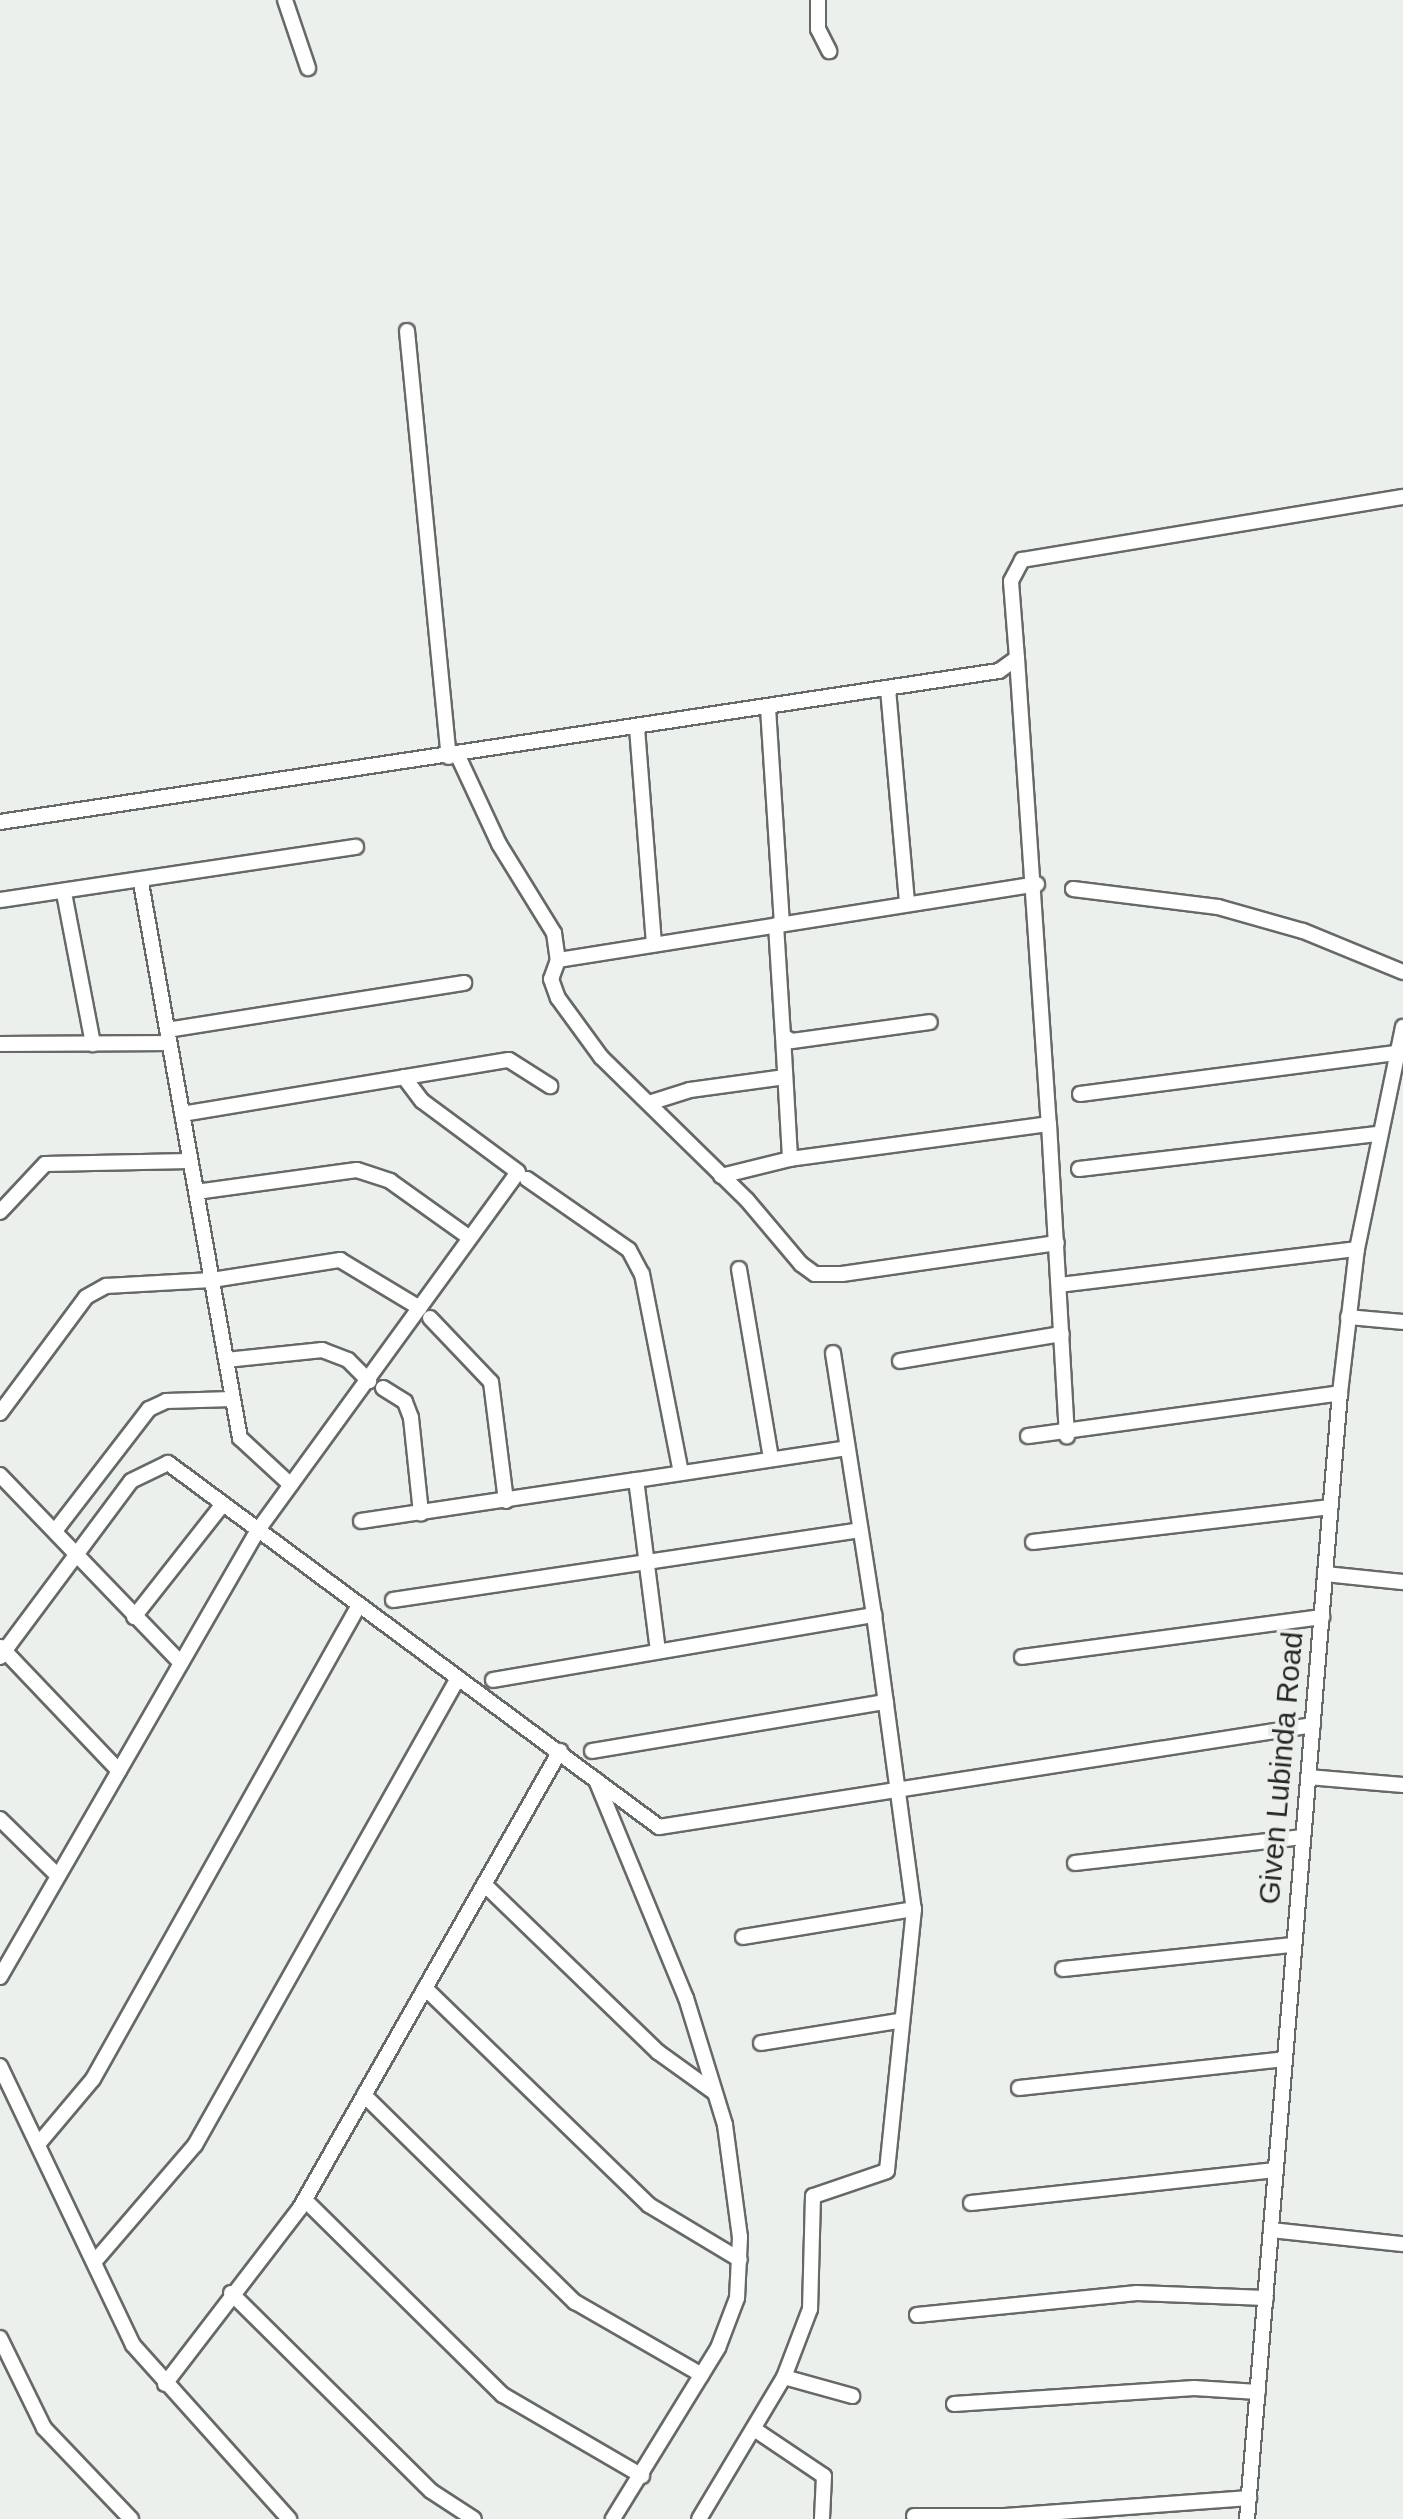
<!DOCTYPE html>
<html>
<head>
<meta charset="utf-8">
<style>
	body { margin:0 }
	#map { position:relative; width:1403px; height:2519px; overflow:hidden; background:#ecf0ed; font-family:Arial,sans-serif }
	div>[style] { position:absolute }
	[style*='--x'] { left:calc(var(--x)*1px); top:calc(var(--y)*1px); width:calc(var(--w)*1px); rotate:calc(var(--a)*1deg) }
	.roads { filter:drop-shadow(2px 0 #666966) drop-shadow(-2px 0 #666966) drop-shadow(0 2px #666966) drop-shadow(0 -2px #666966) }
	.minor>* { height:14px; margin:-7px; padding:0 7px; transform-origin:7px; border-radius:7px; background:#fff }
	span { translate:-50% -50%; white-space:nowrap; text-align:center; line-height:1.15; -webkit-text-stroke:8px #ecf0ed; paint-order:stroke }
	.street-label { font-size:30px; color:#262726 }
</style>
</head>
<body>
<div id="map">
	<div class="roads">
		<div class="minor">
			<i style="--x:285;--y:0;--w:72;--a:71.3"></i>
			<i style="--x:818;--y:0;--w:29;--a:90"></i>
			<i style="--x:818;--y:29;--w:25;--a:63"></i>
			<i style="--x:407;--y:331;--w:428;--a:84.4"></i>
			<i style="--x:1017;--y:658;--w:467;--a:86.1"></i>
			<i style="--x:888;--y:689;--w:215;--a:84.9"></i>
			<i style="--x:768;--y:708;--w:216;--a:86.3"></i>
			<i style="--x:637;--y:728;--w:217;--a:85.5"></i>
			<i style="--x:458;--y:756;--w:97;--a:65"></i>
			<i style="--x:499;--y:844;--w:105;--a:58.3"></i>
			<i style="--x:554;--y:933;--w:27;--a:82"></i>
			<i style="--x:558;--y:960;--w:20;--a:110"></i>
			<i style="--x:551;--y:979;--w:20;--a:70"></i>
			<i style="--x:558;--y:998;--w:73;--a:53.9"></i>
			<i style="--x:601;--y:1057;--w:204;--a:44.4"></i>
			<i style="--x:747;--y:1200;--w:84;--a:49.8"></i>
			<i style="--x:801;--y:1264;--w:17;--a:36"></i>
			<i style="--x:815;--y:1274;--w:27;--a:0"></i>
			<i style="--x:842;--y:1274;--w:217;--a:-8.2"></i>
			<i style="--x:0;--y:822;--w:1010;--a:-8.6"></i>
			<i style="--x:999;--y:671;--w:22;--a:-36"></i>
			<i style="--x:1017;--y:658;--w:77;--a:-94.5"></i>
			<i style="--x:1011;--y:581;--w:24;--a:-62"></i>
			<i style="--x:1022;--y:560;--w:386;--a:-9.4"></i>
			<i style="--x:141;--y:883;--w:564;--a:79.89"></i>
			<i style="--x:240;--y:1438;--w:69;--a:42.7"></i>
			<i style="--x:1073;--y:889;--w:146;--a:7.1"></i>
			<i style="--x:1218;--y:907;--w:88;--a:15.8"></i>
			<i style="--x:1303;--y:931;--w:108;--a:22.3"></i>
			<i style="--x:64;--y:893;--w:154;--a:79.1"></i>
			<i style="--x:0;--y:900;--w:360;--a:-8.5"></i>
			<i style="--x:776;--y:925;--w:111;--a:86.4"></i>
			<i style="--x:783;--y:1036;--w:10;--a:29"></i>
			<i style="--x:792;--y:1041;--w:139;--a:-7.8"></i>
			<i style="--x:558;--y:960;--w:485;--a:-9"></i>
			<i style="--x:167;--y:1030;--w:301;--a:-9"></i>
			<i style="--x:783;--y:1036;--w:123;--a:86.7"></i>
			<i style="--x:0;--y:1044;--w:169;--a:-0.3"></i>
			<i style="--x:1080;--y:1094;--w:320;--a:-7.4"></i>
			<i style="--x:649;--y:1103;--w:43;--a:-17.6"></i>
			<i style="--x:690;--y:1090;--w:96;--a:-7.8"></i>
			<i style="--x:182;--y:1114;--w:331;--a:-9.4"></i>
			<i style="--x:509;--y:1060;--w:49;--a:32.4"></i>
			<i style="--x:1079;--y:1169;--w:302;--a:-6.7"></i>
			<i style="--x:721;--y:1176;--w:71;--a:-13.8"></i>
			<i style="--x:790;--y:1159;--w:261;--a:-7.7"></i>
			<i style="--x:1049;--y:1124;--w:313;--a:86.7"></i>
			<i style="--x:527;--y:1179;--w:124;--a:34.8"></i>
			<i style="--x:629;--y:1250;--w:27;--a:62"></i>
			<i style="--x:642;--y:1274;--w:202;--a:78.9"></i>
			<i style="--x:196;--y:1192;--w:162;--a:-7.8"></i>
			<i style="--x:357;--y:1170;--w:35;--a:18"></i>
			<i style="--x:390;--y:1181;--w:98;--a:35.5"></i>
			<i style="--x:0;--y:1212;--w:66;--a:-46.8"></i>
			<i style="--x:45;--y:1164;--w:145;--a:-1.2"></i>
			<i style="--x:739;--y:1269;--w:192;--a:80.4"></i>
			<i style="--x:1059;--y:1285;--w:300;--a:-6.9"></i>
			<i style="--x:1348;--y:1317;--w:55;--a:5.2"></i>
			<i style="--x:430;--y:1318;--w:88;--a:46.4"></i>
			<i style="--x:491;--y:1382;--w:120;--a:82.8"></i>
			<i style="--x:833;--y:1353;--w:265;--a:81.1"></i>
			<i style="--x:226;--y:1360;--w:97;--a:-5.9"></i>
			<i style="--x:322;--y:1350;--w:28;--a:21"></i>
			<i style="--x:348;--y:1360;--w:30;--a:45"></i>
			<i style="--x:900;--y:1361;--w:164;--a:-9.5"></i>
			<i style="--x:383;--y:1388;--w:26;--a:32"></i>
			<i style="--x:405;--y:1402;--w:17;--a:69"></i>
			<i style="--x:411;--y:1418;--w:96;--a:84"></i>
			<i style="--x:0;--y:1413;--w:144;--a:-53.4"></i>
			<i style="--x:86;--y:1297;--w:23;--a:-29"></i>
			<i style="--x:106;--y:1286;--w:106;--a:-3.2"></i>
			<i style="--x:212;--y:1280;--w:130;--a:-8.9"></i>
			<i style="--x:340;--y:1260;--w:93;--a:31"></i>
			<i style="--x:1028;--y:1436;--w:315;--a:-7.8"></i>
			<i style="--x:0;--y:1475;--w:261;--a:46.1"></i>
			<i style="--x:361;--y:1521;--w:278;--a:-8.5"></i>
			<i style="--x:55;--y:1531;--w:154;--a:-52.4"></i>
			<i style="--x:149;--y:1409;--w:19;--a:-25"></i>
			<i style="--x:166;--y:1401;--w:67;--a:-1.7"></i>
			<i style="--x:1033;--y:1542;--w:299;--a:-6.7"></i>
			<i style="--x:1325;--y:1574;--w:78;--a:5.9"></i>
			<i style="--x:393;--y:1600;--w:472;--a:-8.5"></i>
			<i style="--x:134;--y:1617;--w:144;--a:-51.8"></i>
			<i style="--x:1;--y:1647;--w:171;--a:46.4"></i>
			<i style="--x:658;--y:1651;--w:172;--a:-97.3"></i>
			<i style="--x:636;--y:1480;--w:213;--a:-8.6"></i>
			<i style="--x:0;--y:1657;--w:219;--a:-53.3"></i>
			<i style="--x:131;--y:1481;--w:41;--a:-25.9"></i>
			<i style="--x:168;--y:1463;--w:611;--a:36.55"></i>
			<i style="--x:659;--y:1827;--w:662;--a:-8.86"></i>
			<i style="--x:1022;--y:1657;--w:303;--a:-7.6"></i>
			<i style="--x:493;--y:1680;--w:387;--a:-9.7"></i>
			<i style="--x:874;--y:1615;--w:297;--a:82.3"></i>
			<i style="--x:914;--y:1909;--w:263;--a:95.9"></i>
			<i style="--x:887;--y:2171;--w:78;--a:161.3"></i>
			<i style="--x:813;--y:2196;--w:113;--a:91.5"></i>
			<i style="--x:810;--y:2309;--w:73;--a:110.9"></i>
			<i style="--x:784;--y:2377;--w:165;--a:120.9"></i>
			<i style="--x:592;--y:1751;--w:298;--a:-9.5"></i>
			<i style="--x:1308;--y:1777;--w:95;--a:4.8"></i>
			<i style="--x:596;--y:1780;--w:236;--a:67.6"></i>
			<i style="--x:686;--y:1998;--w:133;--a:72.9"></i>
			<i style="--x:725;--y:2125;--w:113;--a:82.4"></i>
			<i style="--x:740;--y:2237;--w:61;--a:92.8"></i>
			<i style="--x:737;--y:2298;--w:53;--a:110.8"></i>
			<i style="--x:718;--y:2348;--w:201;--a:121.6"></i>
			<i style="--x:0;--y:1819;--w:81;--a:44.5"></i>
			<i style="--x:1075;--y:1863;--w:229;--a:-6.5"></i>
			<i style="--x:484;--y:1884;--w:242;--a:44"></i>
			<i style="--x:658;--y:2052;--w:70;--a:35.7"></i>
			<i style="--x:743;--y:1937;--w:173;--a:-9.3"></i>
			<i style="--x:1063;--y:1969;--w:231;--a:-6"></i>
			<i style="--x:0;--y:1977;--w:516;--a:-60.01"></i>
			<i style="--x:258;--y:1530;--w:442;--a:-54"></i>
			<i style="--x:518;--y:1172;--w:119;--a:-143.5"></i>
			<i style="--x:422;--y:1101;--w:30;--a:-127"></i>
			<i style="--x:425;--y:1988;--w:312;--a:44.1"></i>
			<i style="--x:649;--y:2205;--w:106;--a:31.1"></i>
			<i style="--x:761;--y:2043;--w:139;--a:-9.1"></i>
			<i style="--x:0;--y:2066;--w:309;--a:64.5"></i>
			<i style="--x:133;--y:2345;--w:234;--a:48.1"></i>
			<i style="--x:1019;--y:2088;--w:267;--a:-6.2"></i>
			<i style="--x:364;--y:2095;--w:296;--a:44.5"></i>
			<i style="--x:575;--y:2302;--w:146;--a:29.9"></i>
			<i style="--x:40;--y:2142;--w:82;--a:-49.9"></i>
			<i style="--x:93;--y:2079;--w:544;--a:-60.7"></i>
			<i style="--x:305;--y:2200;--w:278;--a:44.6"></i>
			<i style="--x:503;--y:2395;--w:161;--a:30.2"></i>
			<i style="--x:971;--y:2203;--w:306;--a:-6.2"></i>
			<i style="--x:1271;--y:2230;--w:133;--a:6.1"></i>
			<i style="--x:96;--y:2260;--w:152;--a:-49.3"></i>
			<i style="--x:195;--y:2145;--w:536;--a:-60.61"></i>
			<i style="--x:231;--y:2293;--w:281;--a:44.7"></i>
			<i style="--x:431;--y:2491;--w:51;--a:33.1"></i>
			<i style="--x:917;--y:2315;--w:221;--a:-5.7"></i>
			<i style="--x:1137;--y:2293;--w:129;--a:2.2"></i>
			<i style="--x:0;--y:2338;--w:100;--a:63.9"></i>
			<i style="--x:44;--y:2428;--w:126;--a:46.3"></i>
			<i style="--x:784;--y:2377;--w:71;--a:15.6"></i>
			<i style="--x:165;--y:2384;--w:222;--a:-52.5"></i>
			<i style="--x:300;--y:2208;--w:526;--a:-60.36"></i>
			<i style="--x:954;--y:2404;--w:241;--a:-3.8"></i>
			<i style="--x:1194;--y:2388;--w:64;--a:3.6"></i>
			<i style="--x:754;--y:2429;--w:84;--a:33.9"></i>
			<i style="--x:824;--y:2476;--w:43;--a:92.7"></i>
			<i style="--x:914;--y:2516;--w:91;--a:0"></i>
			<i style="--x:1005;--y:2516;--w:245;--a:-4.2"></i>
			<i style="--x:1247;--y:2519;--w:1130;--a:-85.28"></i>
			<i style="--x:1340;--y:1393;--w:145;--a:-83.3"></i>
			<i style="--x:1357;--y:1249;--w:227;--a:-78.3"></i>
		</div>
	</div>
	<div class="street-label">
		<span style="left:1281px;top:1768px;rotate:-85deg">Given Lubinda Road</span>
	</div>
</div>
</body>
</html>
